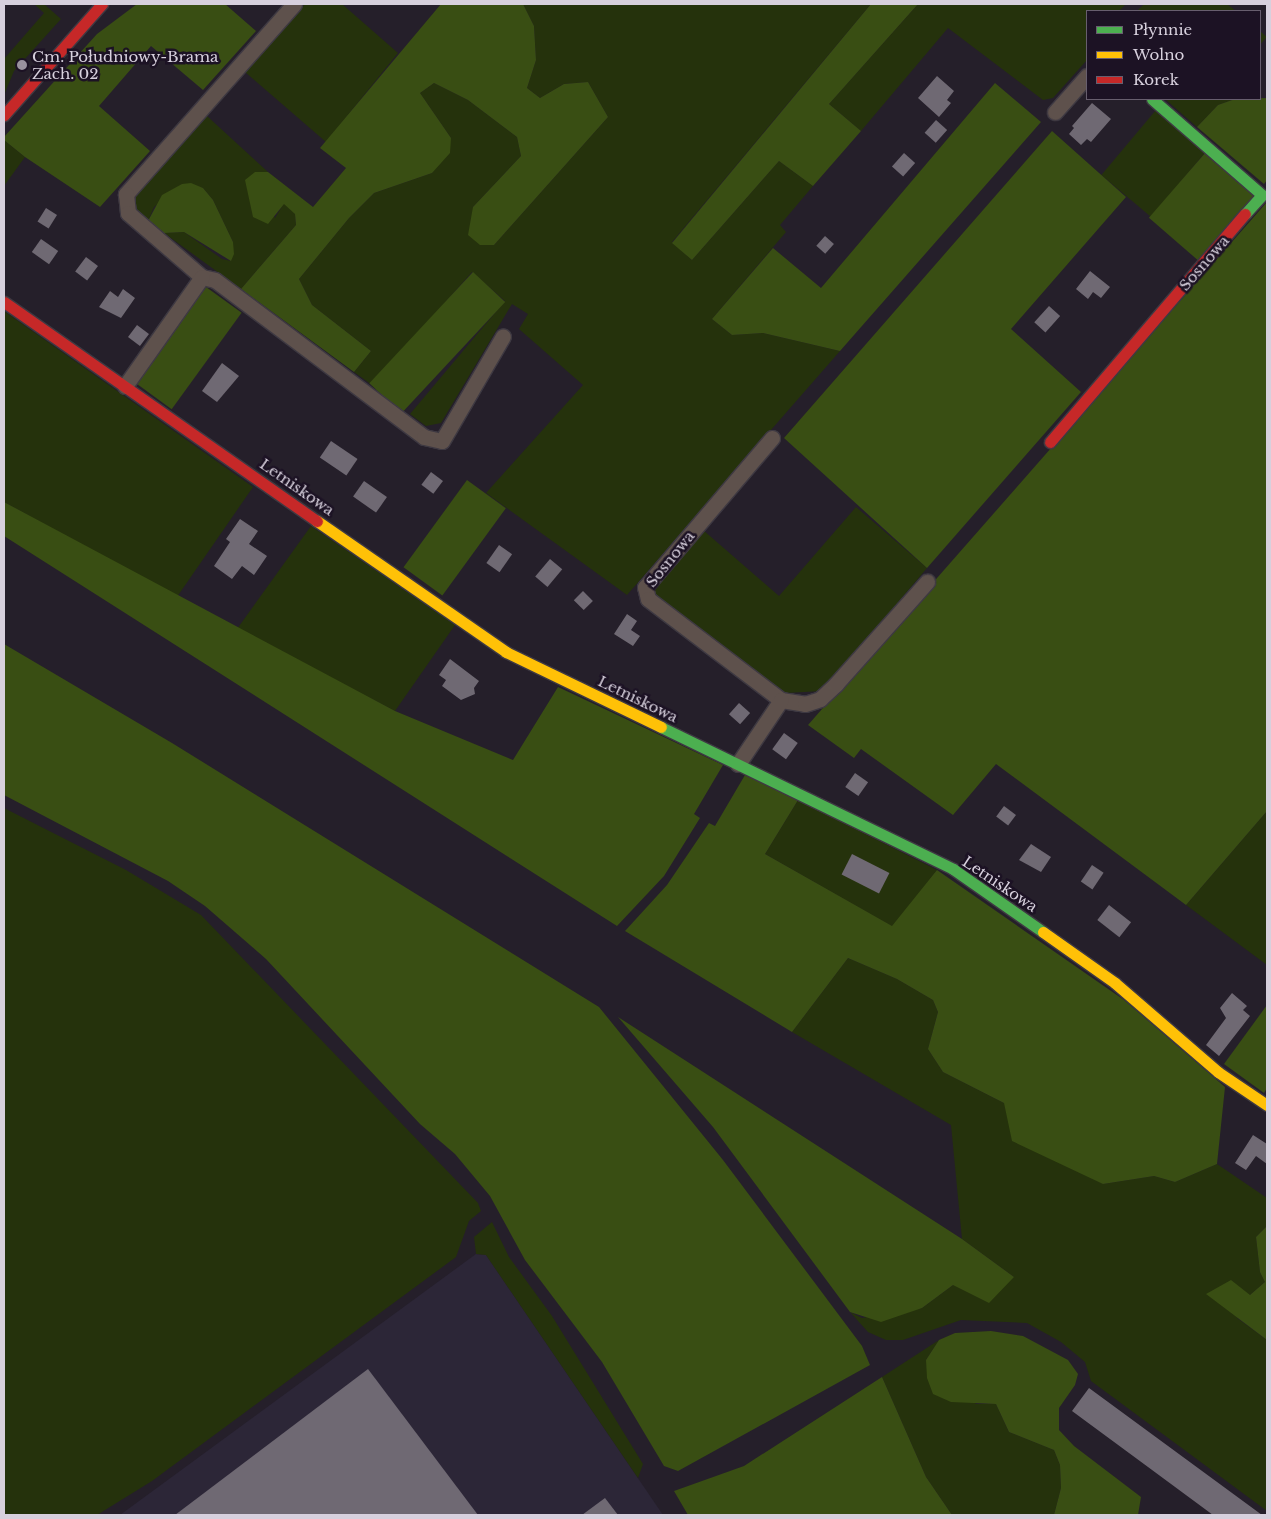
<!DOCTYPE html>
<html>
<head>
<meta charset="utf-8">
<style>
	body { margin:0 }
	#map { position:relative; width:1271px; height:1519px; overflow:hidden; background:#251f2a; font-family:"Libre Baskerville",serif }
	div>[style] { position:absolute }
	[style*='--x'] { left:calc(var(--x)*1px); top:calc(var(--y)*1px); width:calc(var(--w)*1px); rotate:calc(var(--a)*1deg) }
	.industrial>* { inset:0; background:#2c2637 }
	.green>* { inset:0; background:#25320c; transform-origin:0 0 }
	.forest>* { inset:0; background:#394e13; transform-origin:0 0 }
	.building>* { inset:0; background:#6f6973; transform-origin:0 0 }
	.roads { filter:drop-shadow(1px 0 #3e3942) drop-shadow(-1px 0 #3e3942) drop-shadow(0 1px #3e3942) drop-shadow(0 -1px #3e3942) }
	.street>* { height:15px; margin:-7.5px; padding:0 7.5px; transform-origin:7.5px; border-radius:7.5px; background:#5e514c }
	.fast>* { height:11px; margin:-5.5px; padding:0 5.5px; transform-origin:5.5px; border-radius:5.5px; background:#4caf50 }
	.slow>* { height:11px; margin:-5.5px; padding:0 5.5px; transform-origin:5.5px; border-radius:5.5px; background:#ffc107 }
	.jam>* { height:11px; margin:-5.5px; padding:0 5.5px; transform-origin:5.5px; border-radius:5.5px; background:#c62828 }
	.dots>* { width:14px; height:14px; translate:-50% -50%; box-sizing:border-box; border:2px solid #1c1224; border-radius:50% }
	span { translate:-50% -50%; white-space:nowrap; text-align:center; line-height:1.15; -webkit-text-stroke:5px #1c1224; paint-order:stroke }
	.poi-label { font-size:15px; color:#d7d0dd }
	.left { translate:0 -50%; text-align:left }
	.street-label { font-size:15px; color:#d7d0dd }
	.frame { position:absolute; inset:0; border:5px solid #d7d0dd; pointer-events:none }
	.legend { position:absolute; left:1086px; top:10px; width:175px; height:90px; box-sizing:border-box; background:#1c1224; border:1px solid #675e6e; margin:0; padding:6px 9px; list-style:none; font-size:15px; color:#d7d0dd }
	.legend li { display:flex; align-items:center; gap:10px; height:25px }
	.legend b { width:25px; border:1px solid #675e6e }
</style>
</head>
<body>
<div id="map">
	<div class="industrial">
		<i style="clip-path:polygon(476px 1254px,486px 1255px,663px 1515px,120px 1515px)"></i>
	</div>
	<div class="green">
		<i style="clip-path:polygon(34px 4px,44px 4px,61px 19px,14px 71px,4px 95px,4px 59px,44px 13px)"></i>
		<i style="clip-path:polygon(305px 4px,342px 4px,398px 53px,326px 142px,245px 72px)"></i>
		<i style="clip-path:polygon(523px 4px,871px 4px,672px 242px,692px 260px,779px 161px,813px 186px,780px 225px,786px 232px,712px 319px,732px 335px,763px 333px,840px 351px,627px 595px,486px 493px,583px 385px,519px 329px,528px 314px,512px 304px,441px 423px,426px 426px,410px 414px,505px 301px,472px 272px,372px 385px,354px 372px,371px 351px,312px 305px,299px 279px,349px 218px,374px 193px,432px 173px,451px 138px,420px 93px,434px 83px,468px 100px,517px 137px,521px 156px,473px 207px,494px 245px,608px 117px,588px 82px,564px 84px,540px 98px,527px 88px,536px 60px,534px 26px)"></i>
		<i style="clip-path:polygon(918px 4px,1126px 4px,1119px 11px,1087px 11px,1087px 60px,1053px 98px,1043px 100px,948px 28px,861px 131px,829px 104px)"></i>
		<i style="clip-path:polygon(1144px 4px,1227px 4px,1236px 11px,1137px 11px)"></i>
		<i style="left:1260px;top:31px;width:9px;height:66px;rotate:41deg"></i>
		<i style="clip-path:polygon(1165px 99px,1235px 99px,1218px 105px,1197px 127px)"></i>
		<i style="left:1156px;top:110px;width:65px;height:85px;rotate:40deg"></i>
		<i style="clip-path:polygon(207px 116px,268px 172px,255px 172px,275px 218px,284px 203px,291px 206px,295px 214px,296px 225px,241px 289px,164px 233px,184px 232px,222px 259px,231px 261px,233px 242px,213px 200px,203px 188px,182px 184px,154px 207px,148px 221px,134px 211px,132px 200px)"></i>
		<i style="clip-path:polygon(4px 140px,25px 157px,4px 186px)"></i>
		<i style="clip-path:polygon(4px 311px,253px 487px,177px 597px,4px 502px)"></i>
		<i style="clip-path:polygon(856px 507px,927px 568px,823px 691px,785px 693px,654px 597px,653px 587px,703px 530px,779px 596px)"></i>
		<i style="clip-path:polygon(311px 526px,455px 625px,395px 711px,237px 629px)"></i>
		<i style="clip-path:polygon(798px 800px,937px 870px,893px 927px,765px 854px)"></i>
		<i style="clip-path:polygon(4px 808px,126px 870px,201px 915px,478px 1203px,481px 1211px,469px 1221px,456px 1257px,152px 1481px,97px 1515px,4px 1515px)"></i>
		<i style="clip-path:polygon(1267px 811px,1267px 965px,1186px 905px)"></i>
		<i style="clip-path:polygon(848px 958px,897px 979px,933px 1000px,938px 1012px,928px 1049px,943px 1072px,1004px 1103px,1103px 1184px,1154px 1176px,1175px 1182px,1217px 1164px,1267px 1198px,1267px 1226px,1256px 1237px,1260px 1272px,1265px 1282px,1250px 1295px,1237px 1318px,1267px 1340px,1267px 1511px,1091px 1381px,1085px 1362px,1061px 1342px,1027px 1323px,961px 1320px,903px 1340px,886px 1340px,868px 1332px,850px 1312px,862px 1318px,922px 1308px,953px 1285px,1014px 1277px,962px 1239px,951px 1125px,792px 1032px)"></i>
		<i style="clip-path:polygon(492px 1222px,509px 1257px,552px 1316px,643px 1464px,638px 1478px,486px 1255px,476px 1254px,474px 1237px)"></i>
		<i style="clip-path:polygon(939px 1340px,926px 1360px,976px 1404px,996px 1404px,1009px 1432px,1054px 1450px,1060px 1465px,1061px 1488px,1054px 1515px,952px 1515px,926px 1477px,882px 1377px)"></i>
	</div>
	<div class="forest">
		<i style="clip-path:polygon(137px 4px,225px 4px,256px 31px,203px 90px,151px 46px,99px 106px,150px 151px,100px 207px,25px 157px,4px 140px,4px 137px,97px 34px)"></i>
		<i style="clip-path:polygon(441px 4px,523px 4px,534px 26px,536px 60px,527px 88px,540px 98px,564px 84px,588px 82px,608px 117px,494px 245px,480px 245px,468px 235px,473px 207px,521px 156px,517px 137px,468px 100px,434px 83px,420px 93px,451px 138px,450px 153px,432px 173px,374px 193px,349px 218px,299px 279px,312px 305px,371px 351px,354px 372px,241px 289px,296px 225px,295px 214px,284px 204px,268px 224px,253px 217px,245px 180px,255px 172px,268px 172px,313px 207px,346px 168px,320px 148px)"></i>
		<i style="clip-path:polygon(871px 4px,918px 4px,829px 104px,861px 131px,813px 186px,779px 161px,692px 260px,672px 243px)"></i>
		<i style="clip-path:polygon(995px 83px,1041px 122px,840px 351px,763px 333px,732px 335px,712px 319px,773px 248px,821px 288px)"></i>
		<i style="clip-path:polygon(1267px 98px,1267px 180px,1264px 184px,1197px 127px,1218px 105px,1235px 99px)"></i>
		<i style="clip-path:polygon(1052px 131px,1126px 197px,1011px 329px,1081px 392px,927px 568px,784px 438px)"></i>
		<i style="left:1206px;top:152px;width:65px;height:87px;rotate:41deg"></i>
		<i style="clip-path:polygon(191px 183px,203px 188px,213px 200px,233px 242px,234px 254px,231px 261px,184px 232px,164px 233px,148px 221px,162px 195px,182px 184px)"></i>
		<i style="clip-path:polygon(1267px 202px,1267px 811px,1186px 905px,996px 764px,953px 815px,861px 749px,854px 758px,808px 725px)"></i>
		<i style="left:473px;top:272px;width:44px;height:152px;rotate:43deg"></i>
		<i style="left:206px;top:287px;width:44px;height:119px;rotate:36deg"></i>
		<i style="left:467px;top:480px;width:48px;height:108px;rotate:36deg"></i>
		<i style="clip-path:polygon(4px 502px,395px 711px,513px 760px,558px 687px,723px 765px,694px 814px,700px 818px,664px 876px,617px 926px,4px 536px)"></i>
		<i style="clip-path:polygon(4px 644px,172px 743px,599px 1007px,723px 1160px,862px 1346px,870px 1365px,678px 1471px,664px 1466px,602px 1362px,525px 1260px,490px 1196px,455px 1154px,420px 1124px,266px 959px,205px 906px,168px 881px,4px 795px)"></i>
		<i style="clip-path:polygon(745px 775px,798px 800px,765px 854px,892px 926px,937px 870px,1124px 1000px,1225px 1087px,1217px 1164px,1175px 1182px,1154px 1176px,1103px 1184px,1012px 1141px,1004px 1103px,943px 1072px,928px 1049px,938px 1012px,933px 1000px,897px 979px,848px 958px,792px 1032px,625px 931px,667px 885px,709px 823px,715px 826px)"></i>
		<i style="clip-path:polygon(1267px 1005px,1267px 1088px,1264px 1093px,1224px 1064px)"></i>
		<i style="clip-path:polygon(618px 1017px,962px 1239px,1014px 1277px,989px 1303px,953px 1285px,922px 1308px,881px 1322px,850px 1312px,713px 1127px)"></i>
		<i style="clip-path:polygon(1267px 1226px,1267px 1340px,1206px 1294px,1231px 1280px,1250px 1295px,1265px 1282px,1260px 1272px,1256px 1237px)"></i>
		<i style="clip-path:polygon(991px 1331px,1023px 1336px,1068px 1360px,1078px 1374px,1075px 1385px,1059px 1408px,1059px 1430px,1074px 1446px,1141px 1497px,1138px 1515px,1054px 1515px,1061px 1488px,1060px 1465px,1054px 1450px,1009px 1432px,996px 1404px,951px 1402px,933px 1394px,927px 1378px,926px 1360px,939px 1340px,955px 1333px)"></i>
		<i style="clip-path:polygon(882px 1377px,926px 1477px,952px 1515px,688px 1515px,674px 1491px,744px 1466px)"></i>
	</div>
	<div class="building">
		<i style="clip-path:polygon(937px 76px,954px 91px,947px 100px,951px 103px,939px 117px,918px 98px)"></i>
		<i style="clip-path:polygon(1092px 103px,1111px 119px,1091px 142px,1087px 139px,1081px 145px,1069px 134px,1074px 128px,1072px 126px)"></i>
		<i style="left:936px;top:120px;width:15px;height:17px;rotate:42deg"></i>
		<i style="left:904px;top:153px;width:15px;height:18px;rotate:42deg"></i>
		<i style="left:46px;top:208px;width:13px;height:16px;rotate:32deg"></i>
		<i style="left:825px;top:236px;width:12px;height:13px;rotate:42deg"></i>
		<i style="left:41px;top:239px;width:21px;height:16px;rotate:35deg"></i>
		<i style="left:86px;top:257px;width:15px;height:18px;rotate:37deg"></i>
		<i style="clip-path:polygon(1090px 271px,1110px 287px,1101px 298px,1093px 292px,1088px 299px,1076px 289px)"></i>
		<i style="clip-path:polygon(123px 289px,135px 298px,121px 318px,99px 307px,110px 291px,118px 297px)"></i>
		<i style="left:1049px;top:306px;width:15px;height:22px;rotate:42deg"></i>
		<i style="left:137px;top:325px;width:15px;height:15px;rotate:37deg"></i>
		<i style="clip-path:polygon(222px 363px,239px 376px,217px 402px,202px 391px)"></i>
		<i style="left:331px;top:441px;width:32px;height:20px;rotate:34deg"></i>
		<i style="left:431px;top:472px;width:15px;height:16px;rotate:37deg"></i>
		<i style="left:364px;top:481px;width:28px;height:19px;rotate:35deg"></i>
		<i style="clip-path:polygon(240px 519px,258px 531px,249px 544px,267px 556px,254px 575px,242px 566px,232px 579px,214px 566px,230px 542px,226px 539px)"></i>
		<i style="left:499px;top:545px;width:16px;height:22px;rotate:35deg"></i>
		<i style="left:550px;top:559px;width:16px;height:23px;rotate:40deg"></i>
		<i style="left:583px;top:591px;width:14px;height:13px;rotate:45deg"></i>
		<i style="clip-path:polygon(627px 614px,637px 621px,631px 630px,640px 636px,633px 646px,614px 634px)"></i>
		<i style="clip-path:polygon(450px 659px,479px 681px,474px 688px,475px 694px,461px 700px,442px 686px,446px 680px,439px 675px)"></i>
		<i style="left:739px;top:703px;width:15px;height:15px;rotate:42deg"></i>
		<i style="left:784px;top:733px;width:17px;height:20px;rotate:36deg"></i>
		<i style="left:855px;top:773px;width:16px;height:17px;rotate:35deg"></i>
		<i style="left:1004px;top:806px;width:15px;height:13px;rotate:37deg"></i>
		<i style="clip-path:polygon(1031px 844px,1051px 857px,1041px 872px,1019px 860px)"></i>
		<i style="left:852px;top:854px;width:42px;height:23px;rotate:27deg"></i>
		<i style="left:1092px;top:865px;width:14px;height:20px;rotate:34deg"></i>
		<i style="left:1109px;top:905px;width:28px;height:19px;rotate:38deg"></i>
		<i style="clip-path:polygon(1232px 993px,1247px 1006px,1243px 1010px,1250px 1016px,1219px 1056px,1206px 1045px,1226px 1018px,1220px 1008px)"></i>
		<i style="clip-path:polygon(1253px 1135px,1267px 1144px,1267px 1164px,1256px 1156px,1246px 1170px,1235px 1163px)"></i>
		<i style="clip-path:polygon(368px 1369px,478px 1515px,175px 1515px)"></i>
		<i style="clip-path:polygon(1089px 1388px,1262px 1515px,1213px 1515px,1148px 1467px,1072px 1411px)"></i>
		<i style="clip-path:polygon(605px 1498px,618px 1515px,582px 1515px)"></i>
	</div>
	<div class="roads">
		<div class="street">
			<i style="--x:294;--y:4;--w:254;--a:131.5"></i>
			<i style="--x:126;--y:194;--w:19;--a:84"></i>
			<i style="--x:128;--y:213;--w:98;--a:40.9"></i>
			<i style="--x:202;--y:277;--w:13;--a:13"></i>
			<i style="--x:215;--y:280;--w:261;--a:36.9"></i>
			<i style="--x:424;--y:437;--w:18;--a:13"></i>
			<i style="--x:442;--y:441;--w:121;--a:-59.8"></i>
			<i style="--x:1055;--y:112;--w:48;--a:-48.4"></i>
			<i style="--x:125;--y:386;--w:133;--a:-54.8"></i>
			<i style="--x:772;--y:438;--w:196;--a:130.4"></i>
			<i style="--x:645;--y:587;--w:12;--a:76"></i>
			<i style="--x:648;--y:599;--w:167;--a:37.2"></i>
			<i style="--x:781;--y:700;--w:24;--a:9"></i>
			<i style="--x:805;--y:704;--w:16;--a:-18"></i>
			<i style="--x:820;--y:699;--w:22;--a:-43"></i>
			<i style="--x:836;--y:684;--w:137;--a:-48.3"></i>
			<i style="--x:738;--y:764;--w:77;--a:-56.1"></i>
		</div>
		<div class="fast">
			<i style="--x:1152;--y:99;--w:146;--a:41.1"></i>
			<i style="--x:1262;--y:195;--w:25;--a:132"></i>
			<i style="--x:661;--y:727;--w:325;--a:25.9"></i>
			<i style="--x:953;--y:869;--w:110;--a:35"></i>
		</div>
		<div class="slow">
			<i style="--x:317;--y:521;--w:230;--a:34.7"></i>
			<i style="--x:506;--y:652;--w:172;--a:25.8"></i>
			<i style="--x:1043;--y:932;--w:88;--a:35.3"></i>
			<i style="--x:1115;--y:983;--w:136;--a:40.8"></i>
			<i style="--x:1218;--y:1072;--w:59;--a:34"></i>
		</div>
		<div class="jam">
			<i style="--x:4;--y:115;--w:148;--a:-48.6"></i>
			<i style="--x:4;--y:302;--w:382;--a:35"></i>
			<i style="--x:1050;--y:442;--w:300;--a:-49.5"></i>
		</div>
	</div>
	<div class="dots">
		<i style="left:22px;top:65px;background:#99929e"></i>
	</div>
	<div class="poi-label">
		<span class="left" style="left:32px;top:65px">Cm. Południowy-Brama<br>Zach. 02</span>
	</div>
	<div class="street-label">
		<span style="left:1204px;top:263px;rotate:-49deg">Sosnowa</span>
		<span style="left:297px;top:487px;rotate:35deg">Letniskowa</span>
		<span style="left:670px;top:559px;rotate:-51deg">Sosnowa</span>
		<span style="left:638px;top:699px;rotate:26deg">Letniskowa</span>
		<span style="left:1000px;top:884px;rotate:34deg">Letniskowa</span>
	</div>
	<div class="frame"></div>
	<ul class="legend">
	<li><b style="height:6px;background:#4caf50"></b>Płynnie</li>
	<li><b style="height:6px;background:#ffc107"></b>Wolno</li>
	<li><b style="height:6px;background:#c62828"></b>Korek</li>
	</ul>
</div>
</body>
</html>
